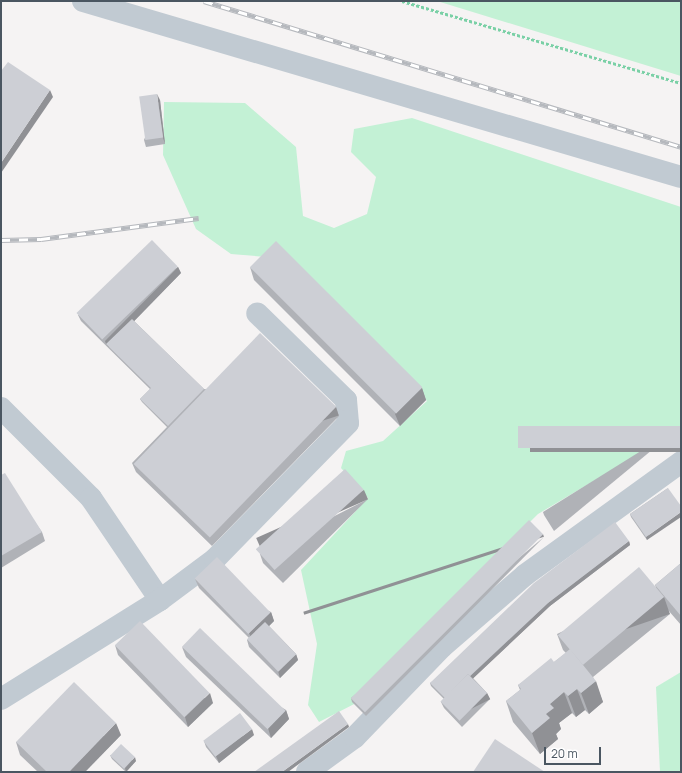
<!DOCTYPE html>
<html>
<head>
<meta charset="utf-8">
<style>
	body { margin:0 }
	#map { position:relative; width:682px; height:773px; overflow:hidden; background:#f5f3f3; font-family:Manrope,sans-serif }
	div>[style] { position:absolute }
	[style*='--x'] { left:calc(var(--x)*1px); top:calc(var(--y)*1px); width:calc(var(--w)*1px); rotate:calc(var(--a)*1deg) }
	.green>* { inset:0; background:#c3f1d5 }
	.path>* { height:2.5px; margin-top:-1.25px; transform-origin:0; background:repeating-linear-gradient(90deg,#7ad0a6 0 3px,transparent 0 5px) }
	.minor>* { height:22px; margin:-11px; padding:0 11px; transform-origin:11px; border-radius:11px; background:#c1cad2 }
	.rail>* { height:4.5px; margin-top:-2.25px; transform-origin:0; background:repeating-linear-gradient(90deg,#fff 0 9px,#b5b8bd 0 18px); box-sizing:border-box; border-block:1px solid #b5b8bd }
	.wall>* { inset:0; background:#b0b2b7 }
	.shaded-wall>* { inset:0; background:#909195; transform-origin:0 0 }
	.building>* { inset:0; background:#cdcfd5; transform-origin:0 0 }
	span { translate:-50% -50%; white-space:nowrap; text-align:center; line-height:1.15; -webkit-text-stroke:3px #fff; paint-order:stroke }
	.frame { position:absolute; inset:0; border:2px solid #4a5661; pointer-events:none }
	.scale { position:absolute; left:544px; top:747px; width:57px; height:18px; box-sizing:border-box; border:2px solid #4a5661; border-top:0; padding-left:5px; font-size:12px; line-height:14px; white-space:nowrap; color:#4a5661; -webkit-text-stroke:3px #fff; paint-order:stroke }
</style>
</head>
<body>
<div id="map">
	<div class="green">
		<i style="clip-path:polygon(437px 1px,681px 1px,681px 76px)"></i>
		<i style="clip-path:polygon(164px 102px,245px 103px,296px 147px,303px 216px,334px 228px,367px 214px,376px 177px,351px 152px,354px 129px,412px 118px,681px 207px,681px 429px,538px 514px,424px 627px,364px 699px,319px 722px,308px 705px,317px 644px,301px 570px,368px 498px,341px 468px,346px 451px,383px 441px,427px 401px,291px 259px,231px 254px,196px 229px,163px 155px)"></i>
		<i style="clip-path:polygon(681px 672px,681px 772px,660px 772px,656px 687px)"></i>
	</div>
	<div class="path">
		<i style="--x:402;--y:1;--w:291;--a:16.4"></i>
	</div>
	<div class="minor">
		<i style="--x:83;--y:1;--w:623;--a:16.4"></i>
		<i style="--x:1;--y:408;--w:127;--a:45"></i>
		<i style="--x:91;--y:498;--w:123;--a:55.9"></i>
		<i style="--x:1;--y:699;--w:187;--a:-31.9"></i>
		<i style="--x:160;--y:600;--w:69;--a:-36.7"></i>
		<i style="--x:215;--y:559;--w:190;--a:-45.6"></i>
		<i style="--x:348;--y:423;--w:23;--a:-95"></i>
		<i style="--x:346;--y:400;--w:124;--a:-135.7"></i>
		<i style="--x:307;--y:772;--w:59;--a:-36.1"></i>
		<i style="--x:355;--y:737;--w:125;--a:-46"></i>
		<i style="--x:442;--y:647;--w:110;--a:-40.9"></i>
		<i style="--x:525;--y:575;--w:193;--a:-35.9"></i>
	</div>
	<div class="rail">
		<i style="--x:204;--y:1;--w:499;--a:17"></i>
		<i style="--x:1;--y:240;--w:40;--a:-1.4"></i>
		<i style="--x:41;--y:239;--w:159;--a:-7.6"></i>
	</div>
	<div class="wall">
		<i style="clip-path:polygon(160px 100px,165px 144px,146px 147px,144px 140px)"></i>
		<i style="clip-path:polygon(178px 267px,181px 273px,134px 321px,204px 389px,336px 407px,339px 416px,212px 546px,136px 472px,132px 463px,167px 427px,142px 402px,140px 399px,150px 389px,81px 321px,78px 315px)"></i>
		<i style="clip-path:polygon(250px 267px,422px 388px,426px 400px,400px 426px,254px 280px)"></i>
		<i style="clip-path:polygon(681px 426px,554px 531px,544px 515px,543px 512px)"></i>
		<i style="clip-path:polygon(1px 475px,42px 532px,45px 541px,1px 568px)"></i>
		<i style="clip-path:polygon(668px 488px,647px 540px,631px 517px,630px 514px)"></i>
		<i style="clip-path:polygon(368px 499px,283px 583px,263px 563px,260px 554px)"></i>
		<i style="clip-path:polygon(544px 537px,366px 716px,352px 702px,351px 698px)"></i>
		<i style="clip-path:polygon(629px 541px,630px 545px,550px 606px,473px 678px,487px 693px,490px 699px,462px 727px,444px 708px,441px 702px,444px 699px,431px 686px,430px 683px)"></i>
		<i style="clip-path:polygon(681px 563px,681px 625px,668px 610px,670px 614px,593px 677px,603px 702px,589px 714px,585px 710px,576px 717px,572px 713px,559px 723px,561px 729px,556px 734px,558px 739px,540px 754px,513px 722px,506px 701px,520px 690px,518px 685px,554px 662px,566px 653px,563px 650px,557px 634px,656px 588px,655px 585px)"></i>
		<i style="clip-path:polygon(195px 579px,271px 612px,274px 621px,269px 626px,296px 654px,298px 660px,280px 678px,249px 647px,247px 640px,249px 638px,199px 588px)"></i>
		<i style="clip-path:polygon(115px 645px,213px 703px,188px 727px,118px 655px)"></i>
		<i style="clip-path:polygon(182px 647px,286px 710px,289px 719px,271px 738px,186px 657px)"></i>
		<i style="clip-path:polygon(121px 735px,85px 772px,38px 772px,20px 755px,16px 742px)"></i>
		<i style="clip-path:polygon(254px 735px,219px 763px,206px 747px,204px 741px)"></i>
		<i style="clip-path:polygon(110px 755px,136px 761px,126px 772px,112px 759px)"></i>
	</div>
	<div class="shaded-wall">
		<i style="clip-path:polygon(50px 90px,53px 97px,1px 173px,1px 163px)"></i>
		<i style="clip-path:polygon(157px 94px,160px 100px,165px 144px,163px 138px)"></i>
		<i style="clip-path:polygon(178px 267px,181px 273px,109px 347px,106px 344px,105px 341px)"></i>
		<i style="clip-path:polygon(422px 388px,426px 400px,400px 426px,395px 414px)"></i>
		<i style="left:336px;top:407px;width:9px;height:182px;rotate:72deg"></i>
		<i style="left:681px;top:448px;width:4px;height:151px;rotate:90deg"></i>
		<i style="left:364px;top:490px;width:10px;height:118px;rotate:66deg"></i>
		<i style="clip-path:polygon(681px 512px,681px 517px,647px 540px,646px 537px)"></i>
		<i style="left:543px;top:534px;width:3px;height:252px;rotate:72deg"></i>
		<i style="clip-path:polygon(629px 541px,630px 545px,550px 606px,447px 703px,446px 699px,548px 603px)"></i>
		<i style="left:664px;top:597px;width:18px;height:106px;rotate:71deg"></i>
		<i style="clip-path:polygon(271px 612px,274px 621px,253px 642px,249px 633px)"></i>
		<i style="clip-path:polygon(296px 654px,298px 660px,280px 678px,278px 671px)"></i>
		<i style="clip-path:polygon(596px 681px,603px 702px,589px 714px,581px 693px)"></i>
		<i style="clip-path:polygon(577px 689px,585px 710px,576px 717px,568px 696px)"></i>
		<i style="clip-path:polygon(564px 692px,572px 713px,559px 723px,561px 729px,556px 734px,558px 739px,540px 754px,532px 733px,546px 714px,550px 704px)"></i>
		<i style="clip-path:polygon(210px 693px,213px 703px,188px 727px,185px 717px)"></i>
		<i style="left:487px;top:693px;width:7px;height:38px;rotate:63deg"></i>
		<i style="clip-path:polygon(286px 710px,289px 719px,271px 738px,268px 728px)"></i>
		<i style="clip-path:polygon(116px 723px,121px 735px,85px 772px,69px 772px)"></i>
		<i style="clip-path:polygon(348px 724px,349px 727px,288px 772px,282px 772px)"></i>
		<i style="clip-path:polygon(252px 729px,254px 735px,219px 763px,216px 756px)"></i>
		<i style="clip-path:polygon(135px 757px,136px 761px,126px 772px,125px 768px)"></i>
	</div>
	<div class="building">
		<i style="clip-path:polygon(8px 62px,50px 90px,1px 163px,1px 71px)"></i>
		<i style="left:157px;top:94px;width:44px;height:18px;rotate:82deg"></i>
		<i style="left:152px;top:240px;width:37px;height:105px;rotate:46deg"></i>
		<i style="left:276px;top:241px;width:207px;height:37px;rotate:45deg"></i>
		<i style="clip-path:polygon(132px 319px,204px 389px,168px 426px,140px 399px,151px 388px,106px 344px)"></i>
		<i style="left:260px;top:333px;width:106px;height:182px;rotate:44deg"></i>
		<i style="left:681px;top:426px;width:22px;height:163px;rotate:90deg"></i>
		<i style="left:345px;top:469px;width:28px;height:120px;rotate:48deg"></i>
		<i style="clip-path:polygon(5px 473px,42px 532px,1px 556px,1px 475px)"></i>
		<i style="clip-path:polygon(668px 488px,681px 506px,681px 512px,646px 537px,630px 514px)"></i>
		<i style="left:529px;top:520px;width:20px;height:252px;rotate:45deg"></i>
		<i style="clip-path:polygon(615px 522px,629px 541px,548px 603px,470px 676px,468px 674px,445px 698px,430px 683px,534px 583px)"></i>
		<i style="left:217px;top:557px;width:77px;height:31px;rotate:46deg"></i>
		<i style="clip-path:polygon(681px 563px,681px 616px,655px 585px)"></i>
		<i style="left:639px;top:567px;width:39px;height:106px;rotate:50deg"></i>
		<i style="left:140px;top:621px;width:100px;height:35px;rotate:46deg"></i>
		<i style="left:265px;top:622px;width:45px;height:25px;rotate:46deg"></i>
		<i style="left:200px;top:628px;width:119px;height:26px;rotate:44deg"></i>
		<i style="clip-path:polygon(570px 649px,596px 681px,581px 693px,577px 689px,568px 696px,564px 692px,550px 704px,554px 708px,546px 714px,550px 718px,532px 733px,506px 701px,521px 689px,518px 685px,551px 658px,554px 662px)"></i>
		<i style="left:468px;top:674px;width:27px;height:39px;rotate:45deg"></i>
		<i style="clip-path:polygon(74px 682px,116px 723px,69px 772px,47px 772px,16px 742px)"></i>
		<i style="clip-path:polygon(339px 711px,348px 724px,282px 772px,254px 772px)"></i>
		<i style="left:240px;top:713px;width:20px;height:46px;rotate:53deg"></i>
		<i style="clip-path:polygon(495px 739px,545px 772px,473px 772px)"></i>
		<i style="left:121px;top:744px;width:19px;height:16px;rotate:43deg"></i>
	</div>
	<div class="frame"></div>
	<div class="scale">20 m</div>
</div>
</body>
</html>
